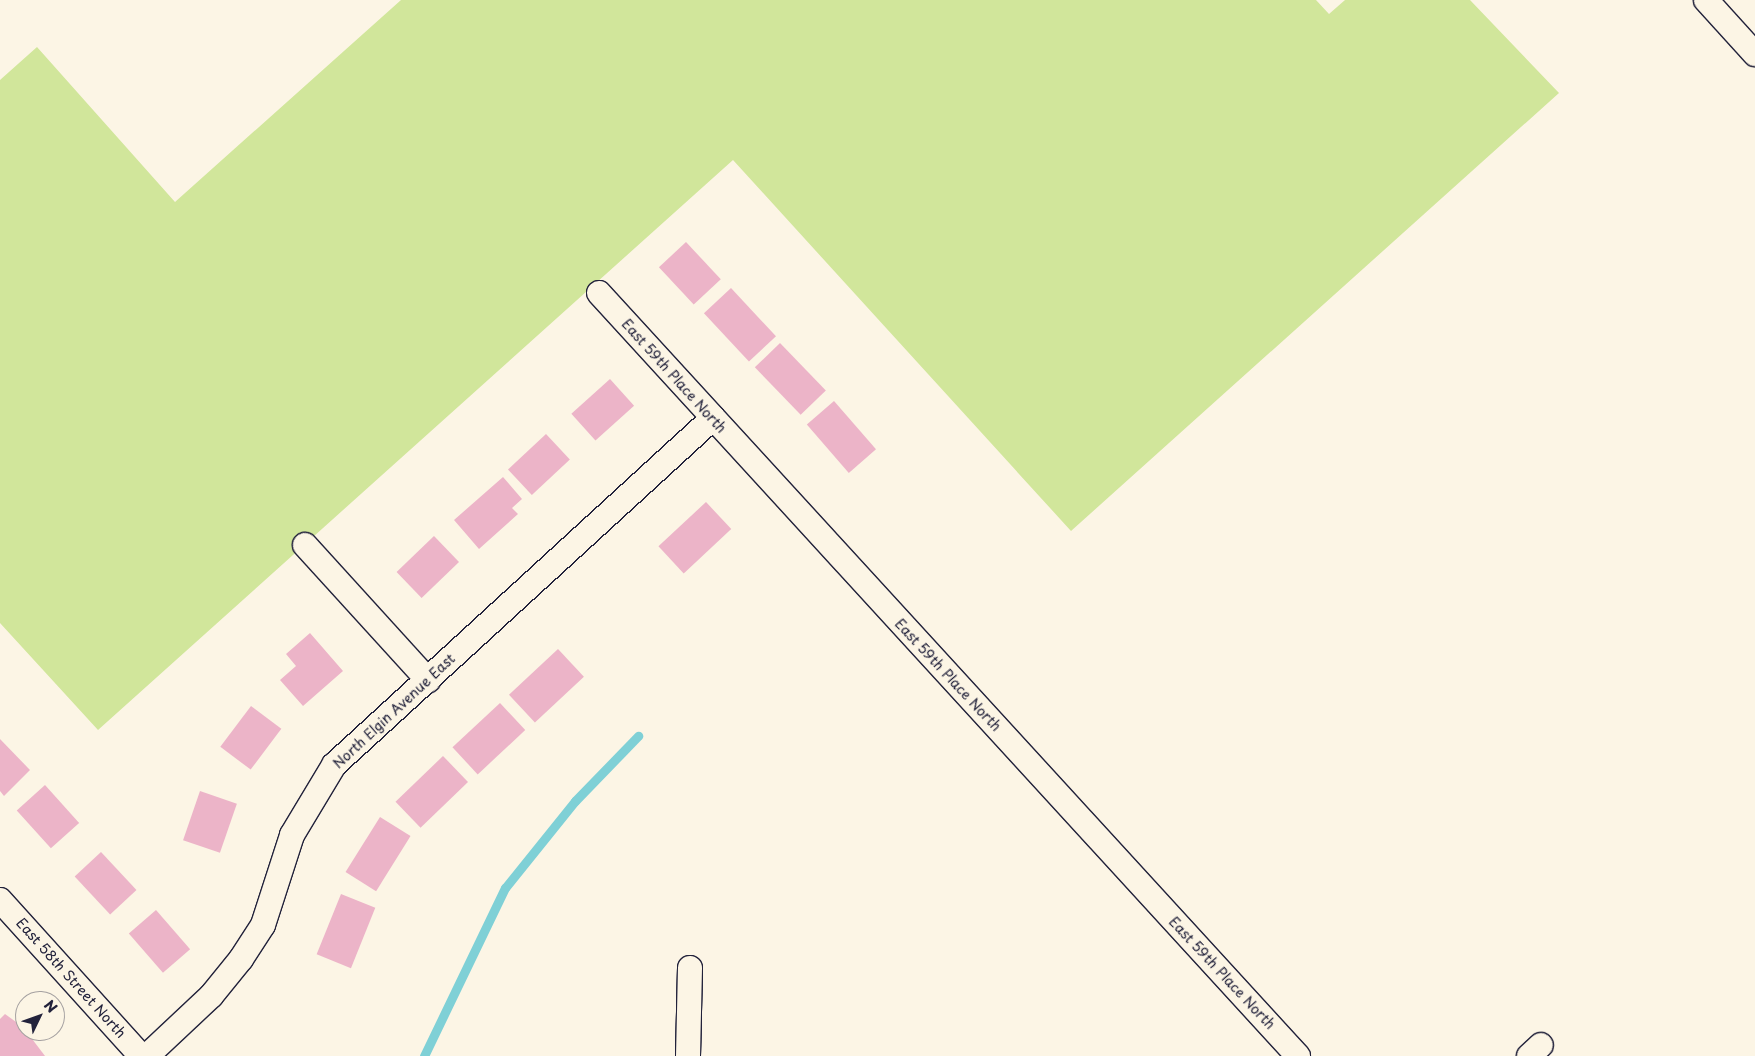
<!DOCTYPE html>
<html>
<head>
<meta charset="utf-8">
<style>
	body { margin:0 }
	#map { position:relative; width:1755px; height:1056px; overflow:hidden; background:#fcf5e5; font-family:"Playpen Sans",sans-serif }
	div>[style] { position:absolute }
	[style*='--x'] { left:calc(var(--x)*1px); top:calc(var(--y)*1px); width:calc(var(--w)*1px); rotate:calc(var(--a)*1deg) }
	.green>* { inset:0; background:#d1e69b }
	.stream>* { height:9px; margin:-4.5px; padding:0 4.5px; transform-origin:4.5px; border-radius:4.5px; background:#7fd0d6 }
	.building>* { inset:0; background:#ecb4c8; transform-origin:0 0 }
	.roads { filter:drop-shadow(1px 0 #22223b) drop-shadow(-1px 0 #22223b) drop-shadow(0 1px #22223b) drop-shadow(0 -1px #22223b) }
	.minor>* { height:24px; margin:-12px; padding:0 12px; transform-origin:12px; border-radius:12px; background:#fcf5e5 }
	span { translate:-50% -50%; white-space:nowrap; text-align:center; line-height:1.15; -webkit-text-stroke:4.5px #fcf5e5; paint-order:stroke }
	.street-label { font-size:14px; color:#22223b }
	.north { position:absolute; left:15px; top:991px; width:50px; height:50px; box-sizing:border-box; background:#fcf5e5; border:1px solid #a5a1a1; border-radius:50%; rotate:48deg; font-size:14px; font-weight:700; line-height:20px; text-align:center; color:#22223b }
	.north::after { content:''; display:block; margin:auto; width:18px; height:22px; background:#22223b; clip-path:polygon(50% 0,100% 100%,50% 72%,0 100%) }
</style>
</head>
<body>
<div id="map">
	<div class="green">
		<i style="clip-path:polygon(401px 0,1316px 0,1329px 14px,1345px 0,1470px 0,1559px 93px,1071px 531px,733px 160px,98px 730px,0 623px,0 80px,37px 47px,175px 202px)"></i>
	</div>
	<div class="stream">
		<i style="--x:424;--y:1056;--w:187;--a:-64.3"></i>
		<i style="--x:505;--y:888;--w:112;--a:-51.2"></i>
		<i style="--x:575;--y:801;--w:91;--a:-45.9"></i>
	</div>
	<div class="building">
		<i style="left:686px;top:242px;width:51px;height:37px;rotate:47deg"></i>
		<i style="left:731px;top:288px;width:66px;height:37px;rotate:47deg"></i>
		<i style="left:780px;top:343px;width:66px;height:35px;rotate:46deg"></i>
		<i style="left:610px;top:379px;width:36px;height:52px;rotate:48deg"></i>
		<i style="left:834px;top:401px;width:64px;height:36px;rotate:49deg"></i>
		<i style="left:546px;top:434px;width:35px;height:52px;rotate:47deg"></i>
		<i style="clip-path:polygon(503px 477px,522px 499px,512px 508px,518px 514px,479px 549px,454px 520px)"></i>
		<i style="left:706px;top:502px;width:37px;height:65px;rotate:47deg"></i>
		<i style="left:434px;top:536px;width:36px;height:52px;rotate:46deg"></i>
		<i style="clip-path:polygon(310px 633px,343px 671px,303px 706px,280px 680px,296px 666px,286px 654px)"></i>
		<i style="left:558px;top:649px;width:38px;height:67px;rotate:47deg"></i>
		<i style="left:500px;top:703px;width:37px;height:65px;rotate:47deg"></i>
		<i style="left:251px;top:706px;width:38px;height:51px;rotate:37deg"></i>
		<i style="clip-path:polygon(0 739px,30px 770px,4px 796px,0 791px)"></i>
		<i style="left:443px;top:756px;width:36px;height:66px;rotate:46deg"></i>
		<i style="left:45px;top:785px;width:51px;height:38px;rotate:48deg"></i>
		<i style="left:200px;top:791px;width:39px;height:52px;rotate:19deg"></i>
		<i style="left:380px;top:817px;width:36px;height:65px;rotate:32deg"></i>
		<i style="left:101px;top:852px;width:52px;height:36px;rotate:47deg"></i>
		<i style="left:341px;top:894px;width:37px;height:65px;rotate:22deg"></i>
		<i style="left:156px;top:910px;width:52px;height:36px;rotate:49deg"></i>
		<i style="clip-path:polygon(5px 1014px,23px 1027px,45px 1056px,0 1056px,0 1019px)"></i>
	</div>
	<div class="roads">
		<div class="minor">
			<i style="--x:1706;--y:0;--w:73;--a:47.8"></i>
			<i style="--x:599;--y:293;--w:1035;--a:47.51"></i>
			<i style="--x:305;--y:545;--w:183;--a:47.7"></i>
			<i style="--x:0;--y:900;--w:210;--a:47.9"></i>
			<i style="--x:147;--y:1056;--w:88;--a:-43.2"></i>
			<i style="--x:211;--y:996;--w:48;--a:-51"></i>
			<i style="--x:241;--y:959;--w:40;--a:-57.1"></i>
			<i style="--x:263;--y:925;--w:95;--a:-72.1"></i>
			<i style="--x:292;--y:835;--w:82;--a:-59"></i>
			<i style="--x:334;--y:765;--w:514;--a:-42.48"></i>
			<i style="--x:688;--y:1056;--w:88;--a:-88.7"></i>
			<i style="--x:1529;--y:1056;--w:16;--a:-43"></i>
		</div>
	</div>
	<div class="street-label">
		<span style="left:674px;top:376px;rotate:48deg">East 59th Place North</span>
		<span style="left:948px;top:675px;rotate:47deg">East 59th Place North</span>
		<span style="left:394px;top:711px;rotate:-43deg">North Elgin Avenue East</span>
		<span style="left:1222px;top:973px;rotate:47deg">East 59th Place North</span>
		<span style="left:71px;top:978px;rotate:48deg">East 58th Street North</span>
	</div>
	<div class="north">N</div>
</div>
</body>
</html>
